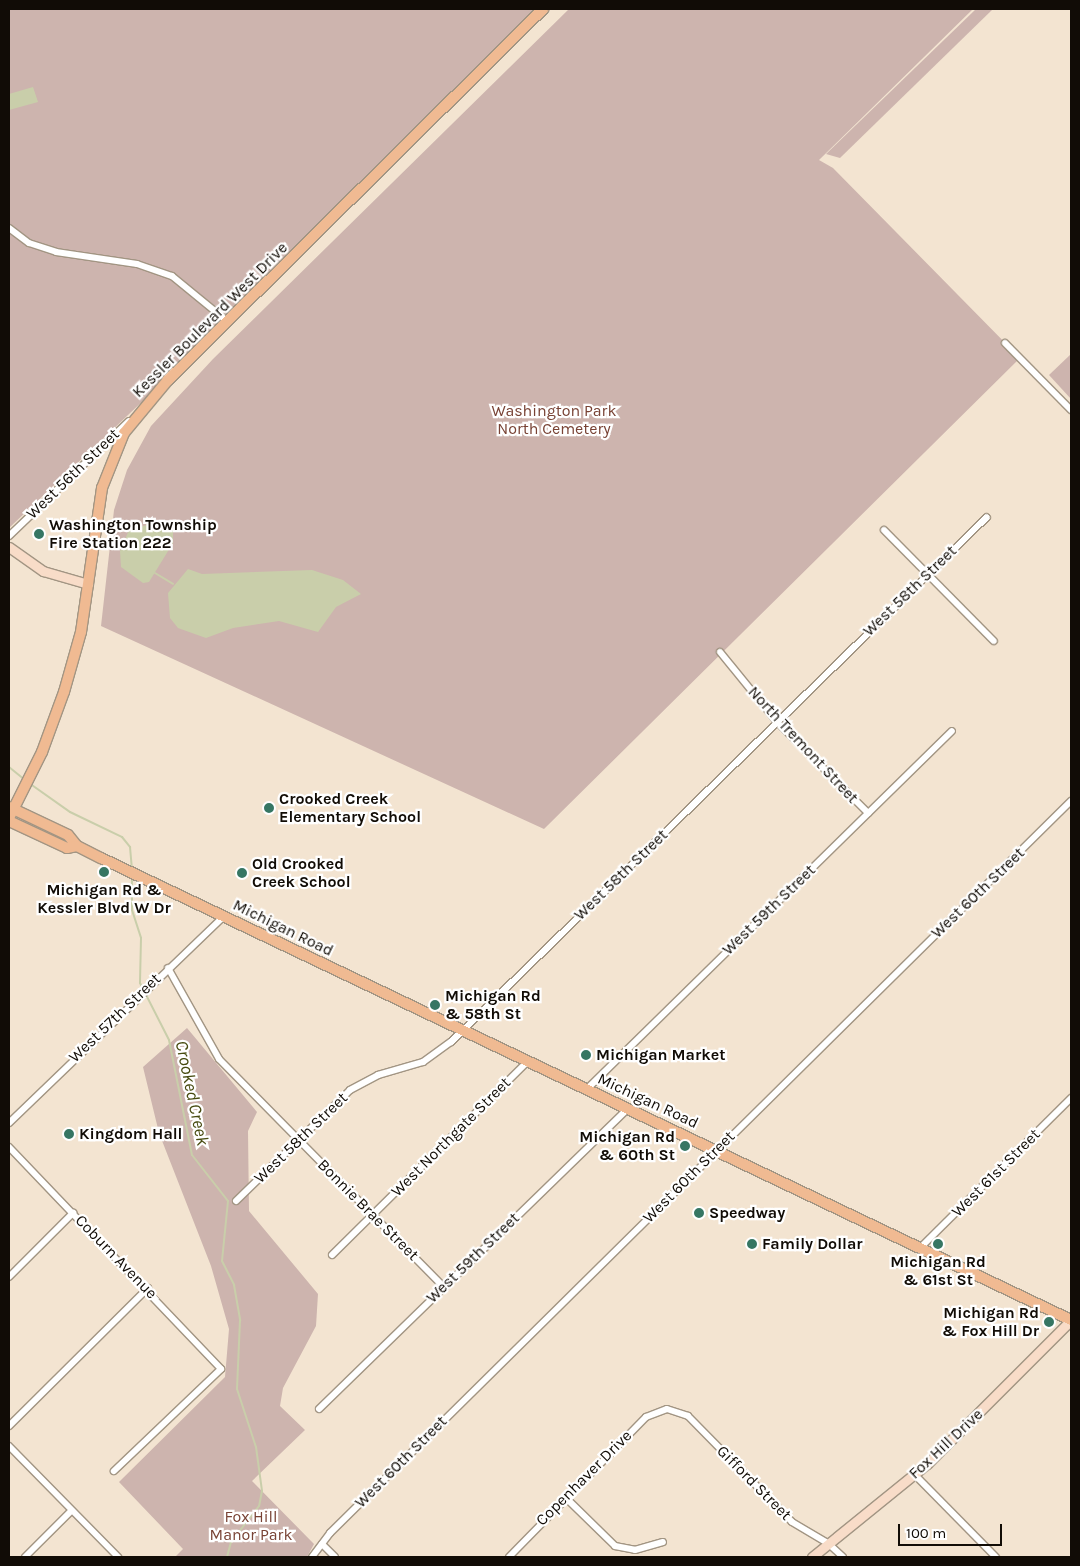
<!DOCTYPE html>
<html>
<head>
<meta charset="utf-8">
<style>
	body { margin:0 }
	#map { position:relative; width:1080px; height:1566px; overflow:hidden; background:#f3e4d1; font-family:Karla,sans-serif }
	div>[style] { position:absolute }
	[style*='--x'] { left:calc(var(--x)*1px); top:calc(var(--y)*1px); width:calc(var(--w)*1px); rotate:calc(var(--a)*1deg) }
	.green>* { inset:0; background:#cdb4ae }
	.water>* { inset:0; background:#c9ceaa }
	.stream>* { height:2px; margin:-1px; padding:0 1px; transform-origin:1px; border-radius:1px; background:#c9ceaa }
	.roads { filter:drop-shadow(1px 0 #a29583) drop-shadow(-1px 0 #a29583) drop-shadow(0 1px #a29583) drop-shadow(0 -1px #a29583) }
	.street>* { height:6px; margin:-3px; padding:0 3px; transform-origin:3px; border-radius:3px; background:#fff }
	.secondary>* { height:9px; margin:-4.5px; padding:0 4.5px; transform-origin:4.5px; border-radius:4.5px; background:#f8dcc8 }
	.primary>* { height:10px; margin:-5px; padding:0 5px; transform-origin:5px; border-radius:5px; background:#f0ba92 }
	.dots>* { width:14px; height:14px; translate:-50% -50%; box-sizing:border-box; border:2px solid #fff; border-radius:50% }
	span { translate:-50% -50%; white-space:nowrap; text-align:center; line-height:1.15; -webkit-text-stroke:4.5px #fff; paint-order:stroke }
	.street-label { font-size:16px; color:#110c06 }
	.park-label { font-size:16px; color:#784234 }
	.poi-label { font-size:16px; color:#110c06; font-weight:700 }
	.left { translate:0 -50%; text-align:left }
	.right { translate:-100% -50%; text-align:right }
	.water-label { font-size:18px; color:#474b10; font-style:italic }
	.frame { position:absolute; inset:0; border:10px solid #110c06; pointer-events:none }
	.scale { position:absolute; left:898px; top:1524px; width:104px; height:22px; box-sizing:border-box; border:2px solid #110c06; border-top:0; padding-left:6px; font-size:15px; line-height:18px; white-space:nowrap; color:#110c06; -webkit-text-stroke:4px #fff; paint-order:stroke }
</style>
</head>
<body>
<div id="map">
	<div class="green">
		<i style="clip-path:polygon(9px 9px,543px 9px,346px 208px,9px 528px)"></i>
		<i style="clip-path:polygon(569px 9px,973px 9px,819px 160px,833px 168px,1020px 358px,544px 829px,101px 626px,114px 510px,127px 470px,151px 426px,213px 359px)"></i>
		<i style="clip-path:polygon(976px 9px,993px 9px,840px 158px,826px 154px)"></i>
		<i style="clip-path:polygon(1071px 354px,1071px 399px,1049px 375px)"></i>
		<i style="clip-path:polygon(187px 1028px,257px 1112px,248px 1131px,249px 1211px,318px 1294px,316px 1326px,283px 1388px,280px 1406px,305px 1430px,252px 1481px,314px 1544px,307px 1557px,175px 1557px,183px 1549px,119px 1482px,225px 1377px,229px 1329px,211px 1266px,159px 1133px,143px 1067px)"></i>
	</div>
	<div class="water">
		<i style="clip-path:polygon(33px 87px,38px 102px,9px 110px,9px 94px)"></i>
		<i style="clip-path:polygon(158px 522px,173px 528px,173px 543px,149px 582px,143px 583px,121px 567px,120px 551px,129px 530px)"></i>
		<i style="clip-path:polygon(188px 569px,202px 574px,312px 570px,343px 580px,361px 594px,336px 607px,318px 632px,279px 621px,233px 628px,206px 638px,178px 628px,170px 618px,168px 593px)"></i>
	</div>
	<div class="stream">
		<i style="--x:155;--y:573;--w:21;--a:31"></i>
		<i style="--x:9;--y:767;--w:19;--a:39"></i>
		<i style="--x:29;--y:783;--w:50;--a:35.3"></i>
		<i style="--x:70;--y:812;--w:58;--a:25.7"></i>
		<i style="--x:122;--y:837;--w:13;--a:51"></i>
		<i style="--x:130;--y:847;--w:22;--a:85"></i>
		<i style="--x:132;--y:877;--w:33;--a:90"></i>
		<i style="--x:132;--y:910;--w:29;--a:72"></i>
		<i style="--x:141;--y:938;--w:45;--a:91.3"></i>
		<i style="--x:140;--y:983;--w:64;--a:63"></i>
		<i style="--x:169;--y:1040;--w:117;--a:78.7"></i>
		<i style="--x:192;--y:1155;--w:58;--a:52"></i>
		<i style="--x:228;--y:1201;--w:60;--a:95.7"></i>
		<i style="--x:222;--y:1261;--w:27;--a:63"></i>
		<i style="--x:234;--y:1285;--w:36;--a:80"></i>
		<i style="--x:240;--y:1320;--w:69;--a:92.5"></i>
		<i style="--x:237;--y:1389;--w:61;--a:71.9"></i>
		<i style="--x:256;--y:1447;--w:44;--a:82.2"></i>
		<i style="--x:262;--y:1491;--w:15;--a:101"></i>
		<i style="--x:259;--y:1506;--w:46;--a:127.9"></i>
		<i style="--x:231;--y:1542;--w:16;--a:105"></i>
	</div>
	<div class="roads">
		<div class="street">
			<i style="--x:9;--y:228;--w:25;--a:37"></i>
			<i style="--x:29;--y:243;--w:28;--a:18"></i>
			<i style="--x:56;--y:252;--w:82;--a:8.4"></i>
			<i style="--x:137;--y:264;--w:37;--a:19"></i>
			<i style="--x:172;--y:276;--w:71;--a:39.3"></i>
			<i style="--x:1005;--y:343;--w:94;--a:45.4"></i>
			<i style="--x:884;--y:530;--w:156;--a:45.3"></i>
			<i style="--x:9;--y:536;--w:166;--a:-43.8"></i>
			<i style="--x:720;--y:652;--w:90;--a:50.8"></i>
			<i style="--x:777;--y:722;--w:129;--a:45"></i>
			<i style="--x:168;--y:968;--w:104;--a:60.7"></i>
			<i style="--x:219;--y:1059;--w:320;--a:45.4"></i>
			<i style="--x:587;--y:1089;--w:511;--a:-44.45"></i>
			<i style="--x:9;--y:1123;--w:298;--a:-43.9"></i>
			<i style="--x:9;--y:1147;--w:307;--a:46.3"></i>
			<i style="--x:221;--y:1369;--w:148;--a:136.4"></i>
			<i style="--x:236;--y:1201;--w:159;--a:-44.2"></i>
			<i style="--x:350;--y:1090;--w:32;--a:-28"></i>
			<i style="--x:378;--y:1075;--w:47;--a:-16.1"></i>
			<i style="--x:423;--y:1062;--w:34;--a:-36"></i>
			<i style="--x:451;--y:1042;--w:750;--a:-44.41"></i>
			<i style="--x:920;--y:1248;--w:213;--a:-44.8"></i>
			<i style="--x:332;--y:1255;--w:276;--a:-44.7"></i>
			<i style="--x:9;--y:1277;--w:91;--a:-45"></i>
			<i style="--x:319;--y:1409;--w:431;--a:-44.2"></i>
			<i style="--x:9;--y:1426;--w:196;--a:-44.8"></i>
			<i style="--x:9;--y:1446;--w:156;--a:45.5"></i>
			<i style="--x:915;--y:1475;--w:115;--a:45.4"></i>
			<i style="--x:565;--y:1497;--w:70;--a:44.4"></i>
			<i style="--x:615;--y:1546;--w:20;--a:11"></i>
			<i style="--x:635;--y:1550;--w:29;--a:-16"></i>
			<i style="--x:322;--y:1544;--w:18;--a:45"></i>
			<i style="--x:25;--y:1557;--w:65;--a:-45"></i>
			<i style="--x:312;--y:1557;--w:30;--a:-53"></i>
			<i style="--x:330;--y:1533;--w:1042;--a:-44.65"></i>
			<i style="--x:509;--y:1557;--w:196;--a:-45.6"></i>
			<i style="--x:646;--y:1417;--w:22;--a:-21"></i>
			<i style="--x:667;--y:1409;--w:22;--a:18"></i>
			<i style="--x:688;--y:1416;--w:148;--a:45.5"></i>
			<i style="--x:792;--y:1522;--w:43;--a:30.7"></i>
			<i style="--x:829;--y:1544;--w:19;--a:43"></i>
		</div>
		<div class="secondary">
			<i style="--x:9;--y:547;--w:42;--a:35.2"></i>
			<i style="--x:43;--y:571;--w:47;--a:16.1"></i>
			<i style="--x:812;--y:1557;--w:148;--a:-39"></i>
			<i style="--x:927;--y:1464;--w:204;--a:-45"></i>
		</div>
		<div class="primary">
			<i style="--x:9;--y:807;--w:65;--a:25.4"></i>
			<i style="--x:68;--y:835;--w:14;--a:51"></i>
			<i style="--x:77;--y:846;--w:27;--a:27"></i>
			<i style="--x:101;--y:858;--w:1074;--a:25.47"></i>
			<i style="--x:9;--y:818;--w:74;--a:-63.4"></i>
			<i style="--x:42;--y:752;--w:64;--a:-69.9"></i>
			<i style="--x:64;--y:692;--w:62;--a:-74.2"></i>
			<i style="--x:81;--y:632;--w:146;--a:-81.7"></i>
			<i style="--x:102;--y:488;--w:59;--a:-68.2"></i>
			<i style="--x:124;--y:433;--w:69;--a:-50.3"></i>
			<i style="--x:168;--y:380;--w:528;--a:-44.69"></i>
			<i style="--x:9;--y:821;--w:64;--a:25"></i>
			<i style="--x:67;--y:848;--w:10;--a:-11"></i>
		</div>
	</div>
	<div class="dots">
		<i style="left:39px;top:534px;background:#367663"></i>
		<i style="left:269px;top:808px;background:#367663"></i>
		<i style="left:104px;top:872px;background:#367663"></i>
		<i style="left:242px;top:873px;background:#367663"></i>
		<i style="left:435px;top:1005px;background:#367663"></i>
		<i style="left:586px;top:1055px;background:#367663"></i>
		<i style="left:69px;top:1134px;background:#367663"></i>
		<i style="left:685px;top:1146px;background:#367663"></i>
		<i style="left:699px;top:1213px;background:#367663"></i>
		<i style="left:752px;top:1244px;background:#367663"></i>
		<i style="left:938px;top:1244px;background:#367663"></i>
		<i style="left:1049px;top:1322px;background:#367663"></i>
	</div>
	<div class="street-label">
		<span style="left:210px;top:320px;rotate:-45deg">Kessler Boulevard West Drive</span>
		<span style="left:73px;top:474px;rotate:-44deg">West 56th Street</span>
		<span style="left:910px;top:591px;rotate:-44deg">West 58th Street</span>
		<span style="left:803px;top:745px;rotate:47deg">North Tremont Street</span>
		<span style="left:621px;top:875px;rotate:-44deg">West 58th Street</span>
		<span style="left:978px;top:893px;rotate:-44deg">West 60th Street</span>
		<span style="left:769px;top:910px;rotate:-44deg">West 59th Street</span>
		<span style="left:283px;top:928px;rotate:26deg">Michigan Road</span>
		<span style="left:115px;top:1018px;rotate:-44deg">West 57th Street</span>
		<span style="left:648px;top:1101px;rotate:25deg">Michigan Road</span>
		<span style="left:451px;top:1137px;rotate:-45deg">West Northgate Street</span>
		<span style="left:301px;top:1138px;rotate:-44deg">West 58th Street</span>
		<span style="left:996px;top:1173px;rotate:-45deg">West 61st Street</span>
		<span style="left:689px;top:1177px;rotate:-45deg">West 60th Street</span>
		<span style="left:368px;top:1210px;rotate:45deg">Bonnie Brae Street</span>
		<span style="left:116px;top:1257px;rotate:46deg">Coburn Avenue</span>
		<span style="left:473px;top:1258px;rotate:-44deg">West 59th Street</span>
		<span style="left:946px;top:1444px;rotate:-43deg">Fox Hill Drive</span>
		<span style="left:401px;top:1462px;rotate:-45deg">West 60th Street</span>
		<span style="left:584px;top:1478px;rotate:-45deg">Copenhaver Drive</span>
		<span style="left:754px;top:1483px;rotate:45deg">Gifford Street</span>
	</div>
	<div class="park-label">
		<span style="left:554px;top:420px">Washington Park<br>North Cemetery</span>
		<span style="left:251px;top:1526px">Fox Hill<br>Manor Park</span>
	</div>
	<div class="poi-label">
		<span class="left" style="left:49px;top:534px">Washington Township<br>Fire Station 222</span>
		<span class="left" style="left:279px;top:808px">Crooked Creek<br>Elementary School</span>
		<span class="left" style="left:252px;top:873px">Old Crooked<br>Creek School</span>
		<span style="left:104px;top:899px">Michigan Rd &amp;<br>Kessler Blvd W Dr</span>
		<span class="left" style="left:445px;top:1005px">Michigan Rd<br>&amp; 58th St</span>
		<span class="left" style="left:596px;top:1055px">Michigan Market</span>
		<span class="left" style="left:79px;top:1134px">Kingdom Hall</span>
		<span class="right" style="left:675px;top:1146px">Michigan Rd<br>&amp; 60th St</span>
		<span class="left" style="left:709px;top:1213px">Speedway</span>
		<span class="left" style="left:762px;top:1244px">Family Dollar</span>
		<span style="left:938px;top:1271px">Michigan Rd<br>&amp; 61st St</span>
		<span class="right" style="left:1039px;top:1322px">Michigan Rd<br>&amp; Fox Hill Dr</span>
	</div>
	<div class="water-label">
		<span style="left:192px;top:1093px;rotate:78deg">Crooked Creek</span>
	</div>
	<div class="frame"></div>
	<div class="scale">100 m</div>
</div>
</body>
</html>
